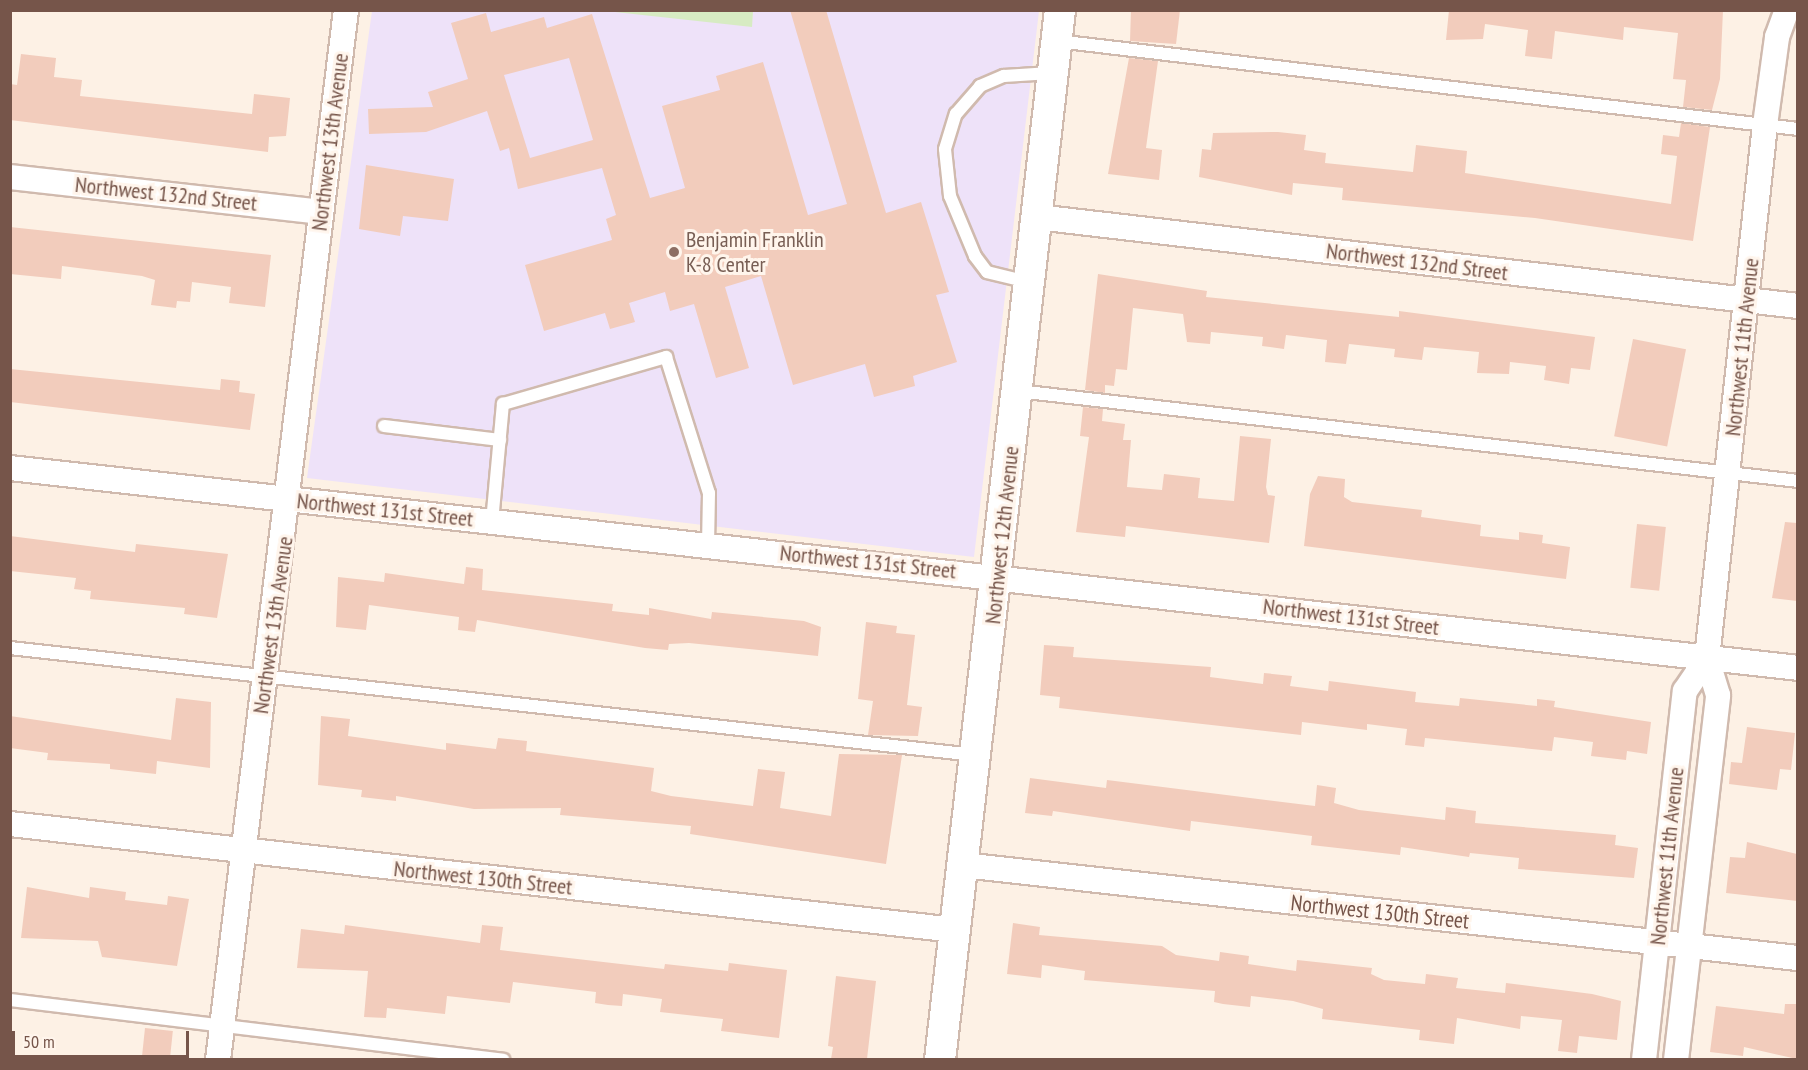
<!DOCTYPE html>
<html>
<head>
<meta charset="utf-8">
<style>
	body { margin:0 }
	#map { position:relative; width:1808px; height:1070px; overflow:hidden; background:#fdf1e5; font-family:"PT Sans Narrow",sans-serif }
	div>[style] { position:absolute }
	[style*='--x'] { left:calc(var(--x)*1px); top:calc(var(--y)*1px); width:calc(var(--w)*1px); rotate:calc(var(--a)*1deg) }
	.education>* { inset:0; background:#eee2f9 }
	.green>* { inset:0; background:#d7ebc3 }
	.building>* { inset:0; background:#f2ccbc; transform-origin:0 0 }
	.roads { filter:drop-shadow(2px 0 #d0baae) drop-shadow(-2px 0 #d0baae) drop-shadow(0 2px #d0baae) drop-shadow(0 -2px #d0baae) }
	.service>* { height:12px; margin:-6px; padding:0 6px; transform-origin:6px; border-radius:6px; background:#fff }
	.minor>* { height:24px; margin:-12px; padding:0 12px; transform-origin:12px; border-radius:12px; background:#fff }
	.tertiary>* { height:30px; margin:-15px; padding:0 15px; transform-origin:15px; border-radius:15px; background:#fff }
	.dots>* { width:16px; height:16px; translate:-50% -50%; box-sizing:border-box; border:3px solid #fff5ec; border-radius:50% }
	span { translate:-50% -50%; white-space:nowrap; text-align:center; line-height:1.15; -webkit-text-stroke:6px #fff5ec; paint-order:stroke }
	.street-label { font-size:22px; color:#76554a }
	.education-label { font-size:22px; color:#785e54 }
	.left { translate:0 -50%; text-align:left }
	.frame { position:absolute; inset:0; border:12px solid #76554a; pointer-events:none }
	.scale { position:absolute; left:12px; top:1031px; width:177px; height:27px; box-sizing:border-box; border:3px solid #76554a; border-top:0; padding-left:8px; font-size:18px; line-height:21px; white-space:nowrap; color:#76554a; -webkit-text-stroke:4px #fff5ec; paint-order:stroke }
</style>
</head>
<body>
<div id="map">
	<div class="education">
		<i style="clip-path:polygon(606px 10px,751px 26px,753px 11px,1039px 11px,974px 557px,307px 478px,372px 11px)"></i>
	</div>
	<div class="green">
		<i style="clip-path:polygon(606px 11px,753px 11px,752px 27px)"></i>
	</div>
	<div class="building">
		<i style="clip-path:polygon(evenodd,790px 10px,826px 10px,886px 213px,921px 202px,949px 292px,936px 295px,957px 362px,913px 376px,915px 386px,874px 397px,865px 364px,793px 385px,761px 276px,725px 287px,749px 368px,716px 378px,694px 304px,670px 311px,665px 292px,629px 303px,635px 322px,610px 329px,605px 313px,544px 331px,525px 265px,612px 240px,606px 219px,616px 215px,602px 168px,518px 189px,509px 148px,500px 151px,487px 111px,426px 132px,369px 134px,368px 109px,433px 107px,428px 92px,468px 79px,451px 23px,486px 13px,491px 32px,544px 17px,547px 28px,592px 14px,650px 198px,685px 188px,662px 106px,720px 90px,716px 76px,763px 62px,808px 215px,847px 204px,790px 10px,569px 58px,593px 140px,530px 158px,504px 75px,569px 58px)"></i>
		<i style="clip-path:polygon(1131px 10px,1180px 10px,1176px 44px,1130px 41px)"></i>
		<i style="clip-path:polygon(1449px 10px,1723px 10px,1720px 79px,1712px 110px,1683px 107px,1686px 80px,1673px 79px,1678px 33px,1624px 27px,1623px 40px,1555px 31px,1552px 59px,1525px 56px,1528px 30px,1485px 24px,1483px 39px,1446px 40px)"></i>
		<i style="clip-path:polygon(21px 54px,56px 58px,54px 77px,82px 80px,80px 96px,252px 114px,254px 94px,290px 98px,286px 136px,269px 137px,268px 152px,10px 120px,10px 84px,17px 85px)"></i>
		<i style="clip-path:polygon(1129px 58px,1158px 61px,1146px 148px,1162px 150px,1159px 180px,1108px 174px)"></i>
		<i style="clip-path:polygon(1681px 123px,1710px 127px,1693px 241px,1535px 218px,1342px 200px,1343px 188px,1293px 183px,1292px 195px,1199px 177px,1202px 149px,1211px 150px,1213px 133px,1278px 132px,1306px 135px,1304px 150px,1326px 153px,1325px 163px,1413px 172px,1416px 145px,1467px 151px,1465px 173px,1671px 204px,1677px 156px,1661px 154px,1663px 135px,1679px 137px)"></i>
		<i style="clip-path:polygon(366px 165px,454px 179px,448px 221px,403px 216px,400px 236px,359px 229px)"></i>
		<i style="clip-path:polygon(10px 227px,271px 255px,265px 307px,229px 303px,231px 287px,192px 282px,190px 302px,177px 301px,176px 308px,151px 305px,155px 280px,142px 276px,62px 266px,61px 279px,10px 274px)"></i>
		<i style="clip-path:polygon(1098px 274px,1207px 291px,1206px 297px,1399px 317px,1399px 311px,1595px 337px,1590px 370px,1571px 368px,1569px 384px,1544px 380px,1546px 366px,1510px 362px,1509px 374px,1477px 373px,1479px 352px,1424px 347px,1422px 360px,1394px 357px,1395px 349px,1349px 344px,1346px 364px,1325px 362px,1327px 340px,1286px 335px,1284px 349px,1262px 346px,1263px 337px,1211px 332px,1210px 344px,1187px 342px,1183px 314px,1133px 308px,1127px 370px,1116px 369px,1114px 386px,1105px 385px,1105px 393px,1085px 390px)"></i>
		<i style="left:1633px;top:339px;width:54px;height:99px;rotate:11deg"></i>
		<i style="clip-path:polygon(10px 369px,220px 390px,221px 379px,240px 381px,239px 392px,255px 394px,250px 430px,10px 402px)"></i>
		<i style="clip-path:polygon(1083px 407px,1103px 409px,1102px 421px,1125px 424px,1123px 440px,1131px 440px,1127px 487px,1162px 490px,1164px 474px,1200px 478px,1198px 498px,1234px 501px,1240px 436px,1271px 439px,1266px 487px,1268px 495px,1275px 496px,1269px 543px,1126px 526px,1125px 537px,1076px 532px,1089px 437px,1080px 436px)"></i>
		<i style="clip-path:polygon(1318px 476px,1345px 479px,1344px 497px,1352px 502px,1422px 510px,1421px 517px,1481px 525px,1480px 536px,1519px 540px,1519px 532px,1543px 535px,1542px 543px,1570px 547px,1566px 579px,1304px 546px,1310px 494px)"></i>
		<i style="clip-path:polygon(1785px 522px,1797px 523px,1797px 601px,1772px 598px)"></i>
		<i style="left:1637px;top:524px;width:29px;height:64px;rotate:6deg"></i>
		<i style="clip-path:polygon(10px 536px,135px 552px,136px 544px,228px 554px,217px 618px,184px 614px,185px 608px,90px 599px,91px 591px,74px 589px,76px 578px,10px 571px)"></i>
		<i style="clip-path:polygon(466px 567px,483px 569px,482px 590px,613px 604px,612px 611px,649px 615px,649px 608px,711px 619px,712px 612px,804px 621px,821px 627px,818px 656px,689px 643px,669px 644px,668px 650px,645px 648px,477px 620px,475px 632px,458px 630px,459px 617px,369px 605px,366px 630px,336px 627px,338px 577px,384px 582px,385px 573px,464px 584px)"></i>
		<i style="clip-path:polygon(866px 622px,897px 626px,896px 633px,915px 635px,907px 705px,922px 707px,918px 736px,868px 735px,873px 701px,858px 699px)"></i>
		<i style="clip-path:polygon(1044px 645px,1074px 647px,1073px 657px,1211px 667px,1210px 677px,1263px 684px,1264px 673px,1292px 676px,1290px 686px,1328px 691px,1329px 681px,1416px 692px,1415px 702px,1459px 706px,1460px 698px,1537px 706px,1537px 699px,1555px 701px,1554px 707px,1651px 722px,1647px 754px,1627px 751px,1626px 760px,1591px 756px,1593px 742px,1554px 737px,1552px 751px,1425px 738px,1424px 747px,1405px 745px,1407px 729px,1367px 724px,1367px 730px,1302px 722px,1301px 735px,1059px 708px,1060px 697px,1040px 695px)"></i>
		<i style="clip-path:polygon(176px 698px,211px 702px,210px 768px,157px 761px,156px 774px,110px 769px,110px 764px,47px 760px,48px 753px,10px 748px,10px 716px,171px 740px)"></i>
		<i style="clip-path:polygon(321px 716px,350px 719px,348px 736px,446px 750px,446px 743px,496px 749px,498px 738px,527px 741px,526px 751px,654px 768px,651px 791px,671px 796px,753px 806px,758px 769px,785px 772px,780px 808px,831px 816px,839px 754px,902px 755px,886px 864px,690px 834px,691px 826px,560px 815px,561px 808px,474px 809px,396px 796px,396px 801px,361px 797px,362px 790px,318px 785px)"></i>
		<i style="clip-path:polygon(1747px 727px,1795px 733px,1791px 770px,1780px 769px,1777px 790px,1729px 784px,1731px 762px,1742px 763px)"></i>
		<i style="clip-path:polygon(1030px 778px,1106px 788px,1107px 780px,1315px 806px,1317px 785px,1336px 788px,1334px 803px,1359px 810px,1445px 820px,1446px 807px,1476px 811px,1475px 823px,1616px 835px,1615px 845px,1638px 848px,1634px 878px,1518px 869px,1519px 858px,1470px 853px,1469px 857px,1401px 847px,1400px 855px,1311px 845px,1312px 836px,1191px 821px,1190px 831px,1053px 811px,1052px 816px,1025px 813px)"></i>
		<i style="clip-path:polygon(1747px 842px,1797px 854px,1797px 901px,1726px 893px,1730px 857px,1745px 858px)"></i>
		<i style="clip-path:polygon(27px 887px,89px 898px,90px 887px,126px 892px,125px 900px,167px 905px,168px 896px,189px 899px,177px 966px,102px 957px,98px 941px,21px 938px)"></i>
		<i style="clip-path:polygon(1013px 923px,1040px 927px,1039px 935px,1162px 946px,1176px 955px,1219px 961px,1220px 952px,1249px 956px,1248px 964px,1296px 971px,1297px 960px,1372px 968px,1371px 974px,1384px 980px,1425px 984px,1426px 974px,1458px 978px,1456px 988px,1505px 993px,1506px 983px,1592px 994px,1621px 1001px,1617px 1040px,1579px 1036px,1577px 1053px,1558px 1051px,1562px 1020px,1521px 1016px,1520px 1029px,1457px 1018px,1454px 1044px,1419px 1040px,1420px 1030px,1322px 1019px,1323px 1009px,1293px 1001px,1251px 996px,1250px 1007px,1223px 1004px,1214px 1002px,1215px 991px,1084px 980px,1085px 971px,1042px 965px,1041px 978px,1007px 974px)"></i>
		<i style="clip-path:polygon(345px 925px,480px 943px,482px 925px,503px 927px,500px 950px,664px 969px,665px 964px,728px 971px,729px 963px,787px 970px,779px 1038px,721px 1031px,723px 1019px,660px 1012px,662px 999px,623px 994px,622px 1006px,608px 1005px,595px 1003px,596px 992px,513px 982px,510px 1003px,447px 996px,445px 1014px,387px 1008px,386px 1018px,364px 1017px,368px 971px,297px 968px,301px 929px,344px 934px)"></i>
		<i style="clip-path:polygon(836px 976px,876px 981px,867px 1059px,831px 1059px,833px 1047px,828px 1046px)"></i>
		<i style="clip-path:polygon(1785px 1004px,1797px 1004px,1797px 1059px,1744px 1047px,1743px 1056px,1710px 1052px,1716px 1006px,1784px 1014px)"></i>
		<i style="left:145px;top:1028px;width:28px;height:31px;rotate:6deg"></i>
	</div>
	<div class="roads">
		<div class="service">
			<i style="--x:1057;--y:41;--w:746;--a:6.77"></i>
			<i style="--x:1028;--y:282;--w:42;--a:-166.3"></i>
			<i style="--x:987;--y:272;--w:20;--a:-127"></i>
			<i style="--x:975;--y:256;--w:65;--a:-112.6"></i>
			<i style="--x:950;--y:196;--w:47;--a:-96.1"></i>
			<i style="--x:945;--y:149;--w:37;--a:-73"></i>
			<i style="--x:956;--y:114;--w:37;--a:-49"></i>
			<i style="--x:980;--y:86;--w:26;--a:-23"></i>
			<i style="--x:1004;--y:76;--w:47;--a:-3.7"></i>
			<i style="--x:1018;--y:391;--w:785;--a:6.58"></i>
			<i style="--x:384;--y:426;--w:117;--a:6.9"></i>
			<i style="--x:492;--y:522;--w:119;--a:-84.7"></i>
			<i style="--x:503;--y:404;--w:170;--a:-16.1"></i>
			<i style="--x:666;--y:357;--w:143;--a:72.5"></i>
			<i style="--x:709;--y:493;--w:52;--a:91.1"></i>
			<i style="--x:10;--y:648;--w:971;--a:6.33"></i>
			<i style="--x:10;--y:1000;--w:497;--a:6.9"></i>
		</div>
		<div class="minor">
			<i style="--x:10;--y:177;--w:313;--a:6.4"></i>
			<i style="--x:1037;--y:217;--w:766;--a:6.67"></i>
			<i style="--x:10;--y:468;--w:1799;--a:6.38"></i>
			<i style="--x:10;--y:824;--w:951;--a:6.4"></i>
			<i style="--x:963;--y:865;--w:840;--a:6.36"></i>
			<i style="--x:218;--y:1060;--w:1058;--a:-83.05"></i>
			<i style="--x:1644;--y:1060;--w:371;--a:-83.7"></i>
			<i style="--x:1685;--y:691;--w:40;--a:-56"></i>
			<i style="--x:1676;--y:1060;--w:367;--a:-83.4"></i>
			<i style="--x:1718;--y:695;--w:39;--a:-107"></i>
			<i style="--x:1707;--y:658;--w:536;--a:-83.79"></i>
			<i style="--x:1765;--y:125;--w:89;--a:-82.2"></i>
			<i style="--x:1777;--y:37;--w:29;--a:-70"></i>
		</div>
		<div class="tertiary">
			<i style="--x:940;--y:1060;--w:1057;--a:-83.48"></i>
		</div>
	</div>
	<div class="dots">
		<i style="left:674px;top:252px;background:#8d6e63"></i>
	</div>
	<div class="street-label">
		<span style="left:330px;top:142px;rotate:-83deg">Northwest 13th Avenue</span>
		<span style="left:166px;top:194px;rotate:6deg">Northwest 132nd Street</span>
		<span style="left:1417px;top:262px;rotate:7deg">Northwest 132nd Street</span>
		<span style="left:1742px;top:347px;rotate:-84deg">Northwest 11th Avenue</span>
		<span style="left:385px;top:510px;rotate:6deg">Northwest 131st Street</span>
		<span style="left:1002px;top:535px;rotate:-84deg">Northwest 12th Avenue</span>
		<span style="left:868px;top:562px;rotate:6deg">Northwest 131st Street</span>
		<span style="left:1351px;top:617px;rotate:7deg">Northwest 131st Street</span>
		<span style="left:273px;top:625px;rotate:-82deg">Northwest 13th Avenue</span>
		<span style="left:1667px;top:856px;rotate:-84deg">Northwest 11th Avenue</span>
		<span style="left:483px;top:878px;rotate:6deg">Northwest 130th Street</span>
		<span style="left:1380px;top:912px;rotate:6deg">Northwest 130th Street</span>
	</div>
	<div class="education-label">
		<span class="left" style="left:686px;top:252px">Benjamin Franklin<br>K-8 Center</span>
	</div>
	<div class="frame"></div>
	<div class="scale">50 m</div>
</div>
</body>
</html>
